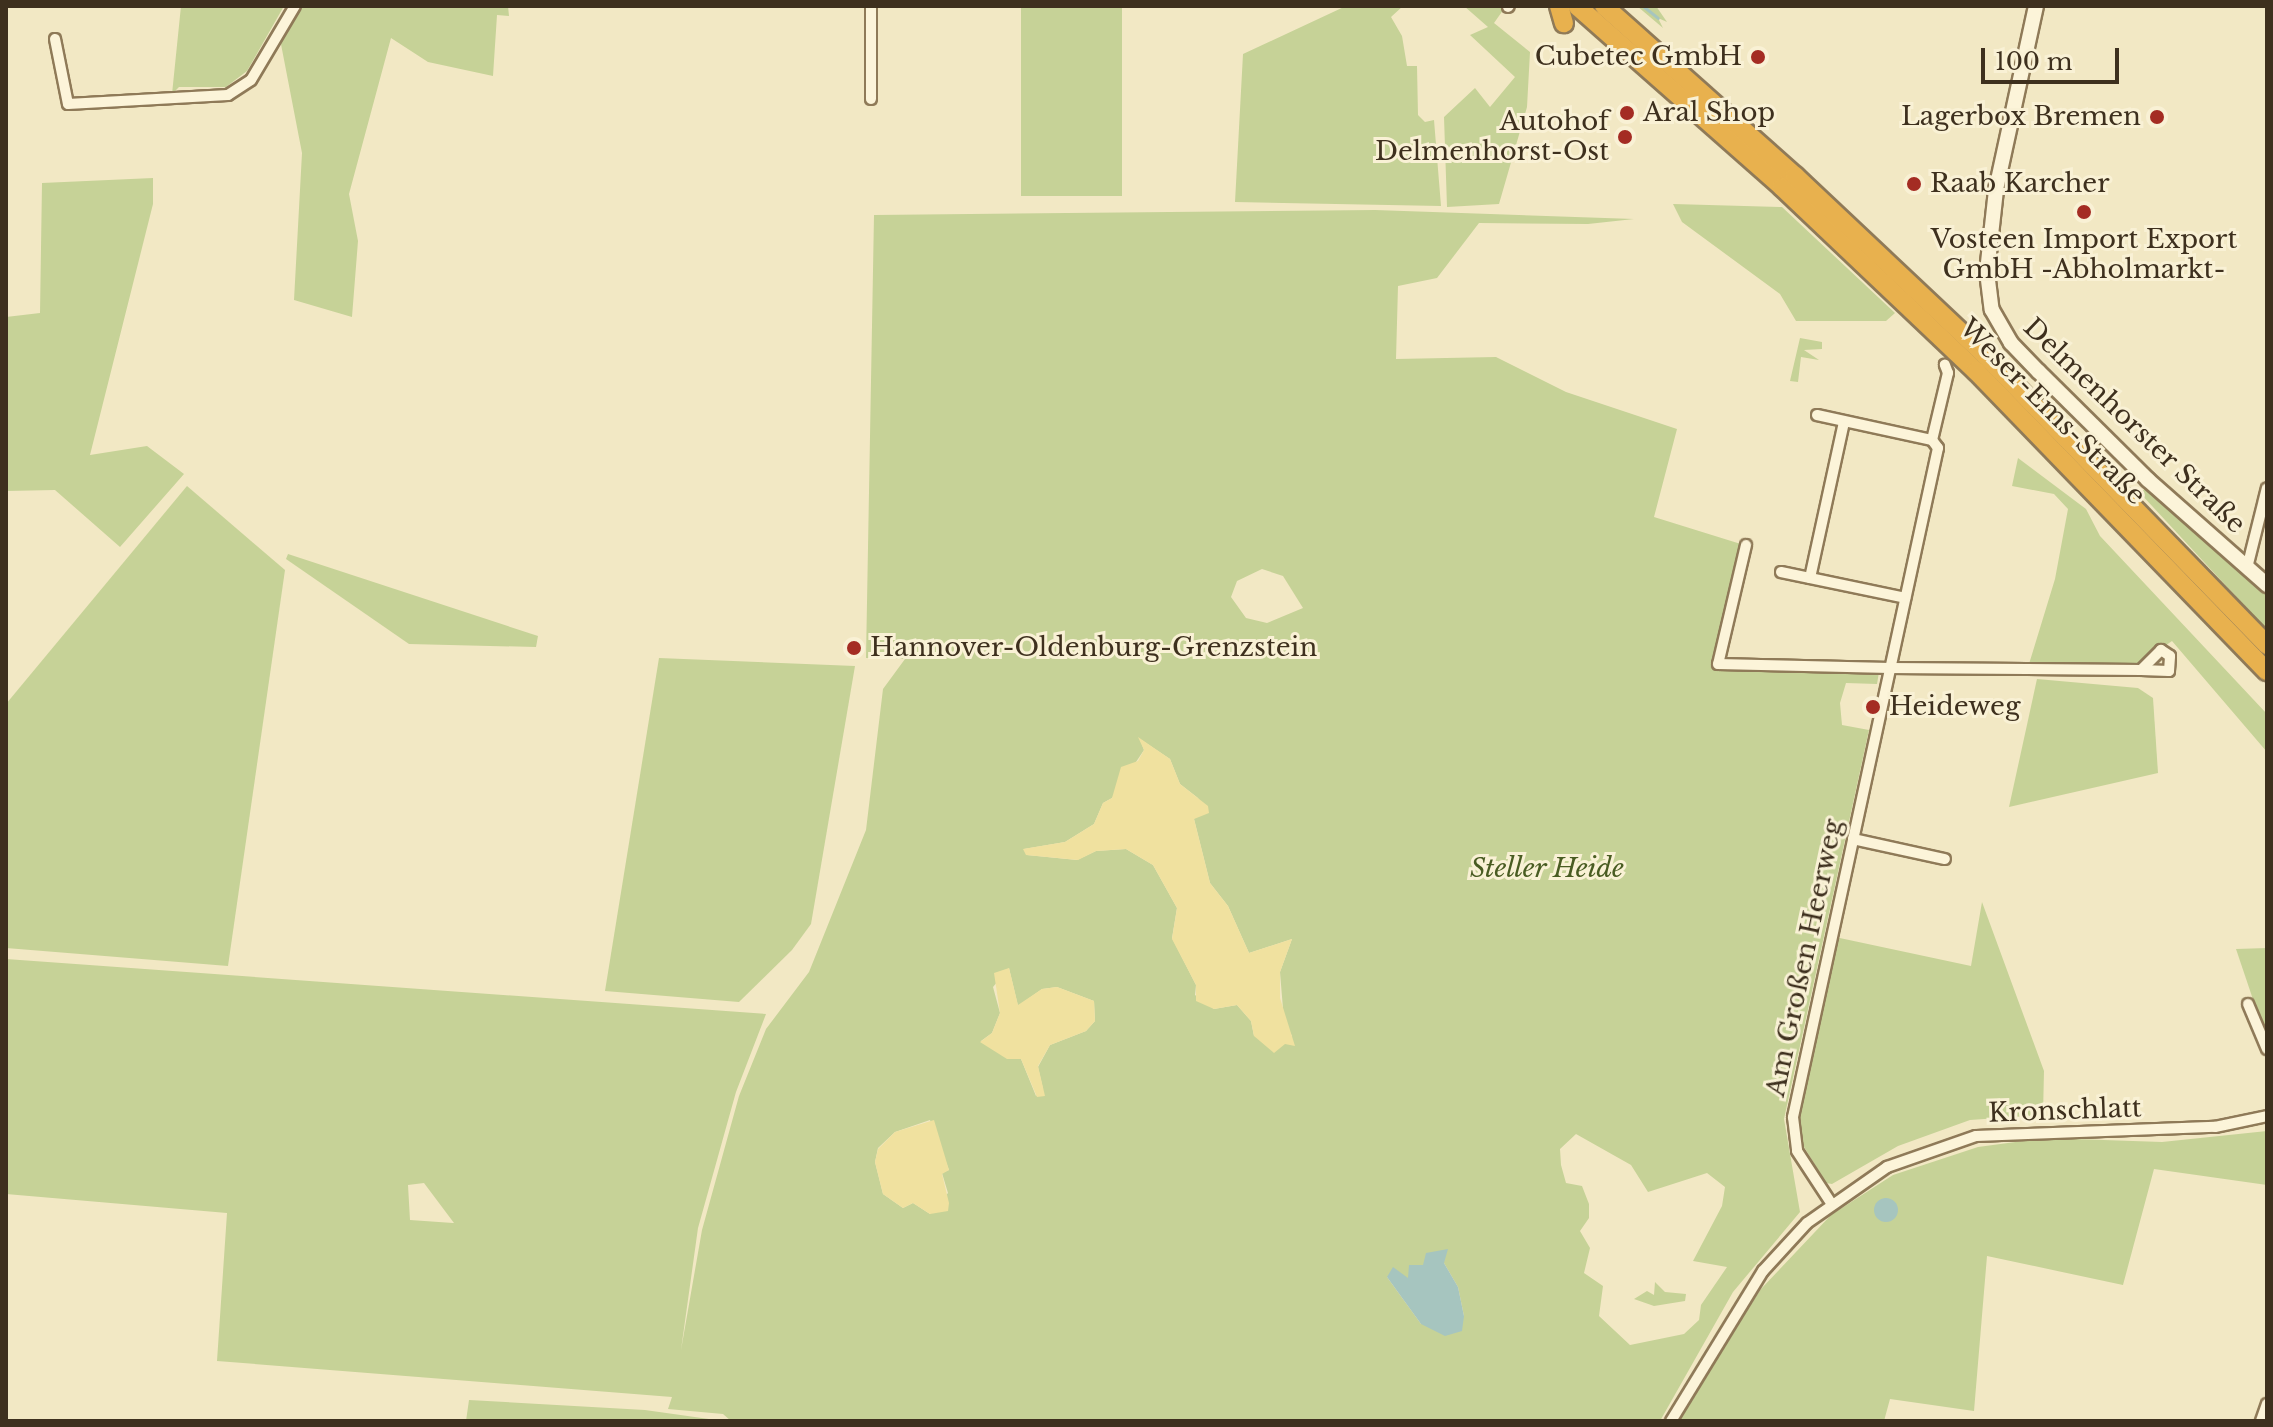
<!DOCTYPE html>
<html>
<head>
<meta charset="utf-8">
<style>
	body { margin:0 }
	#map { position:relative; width:2273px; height:1427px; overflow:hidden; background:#f2e8c4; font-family:"Libre Baskerville",serif }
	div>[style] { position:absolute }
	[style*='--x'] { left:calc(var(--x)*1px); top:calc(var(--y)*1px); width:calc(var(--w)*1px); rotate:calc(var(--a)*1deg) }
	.green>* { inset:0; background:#c6d297; transform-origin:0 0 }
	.sand>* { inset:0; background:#f0e19f }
	.water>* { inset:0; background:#a6c5bf }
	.round { border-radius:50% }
	.stream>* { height:3px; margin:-1.5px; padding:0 1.5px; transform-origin:1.5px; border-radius:1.5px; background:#a6c5bf }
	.roads { filter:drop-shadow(2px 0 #8f7a58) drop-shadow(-2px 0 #8f7a58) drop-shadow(0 2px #8f7a58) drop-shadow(0 -2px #8f7a58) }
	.street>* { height:10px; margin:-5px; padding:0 5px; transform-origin:5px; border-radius:5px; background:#fcf4d9 }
	.secondary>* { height:14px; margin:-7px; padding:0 7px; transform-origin:7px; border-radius:7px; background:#fcf4d9 }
	.highway>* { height:18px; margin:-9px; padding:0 9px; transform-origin:9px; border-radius:9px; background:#e8b14e }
	.dots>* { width:22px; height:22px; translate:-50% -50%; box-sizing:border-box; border:4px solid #f9f1d5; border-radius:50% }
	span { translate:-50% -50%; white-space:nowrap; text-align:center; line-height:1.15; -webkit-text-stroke:6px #f9f1d5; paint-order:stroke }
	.poi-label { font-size:26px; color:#3e301e }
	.right { translate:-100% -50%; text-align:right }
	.left { translate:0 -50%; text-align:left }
	.street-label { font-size:26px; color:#3e301e }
	.park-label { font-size:26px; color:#495c22; font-style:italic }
	.frame { position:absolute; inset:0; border:8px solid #3e301e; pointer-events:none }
	.scale { position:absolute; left:1981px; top:48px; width:138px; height:36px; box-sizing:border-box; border:4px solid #3e301e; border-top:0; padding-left:10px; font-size:24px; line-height:28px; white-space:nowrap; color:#3e301e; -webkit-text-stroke:6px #f9f1d5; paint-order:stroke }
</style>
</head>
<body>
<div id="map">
	<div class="green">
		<i style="clip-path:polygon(181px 6px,284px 6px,247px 71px,226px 87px,179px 87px,172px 94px)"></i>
		<i style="clip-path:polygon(300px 6px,508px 6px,509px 16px,497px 15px,493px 76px,428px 62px,391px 38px,349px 194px,358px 241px,352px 317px,294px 300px,302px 153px,280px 39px)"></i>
		<i style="left:1021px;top:6px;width:101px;height:190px"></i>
		<i style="clip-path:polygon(1346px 6px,1403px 6px,1391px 17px,1402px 36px,1407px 66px,1417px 66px,1418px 115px,1425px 122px,1434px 120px,1441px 206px,1235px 202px,1243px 54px)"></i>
		<i style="clip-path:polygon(1464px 6px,1506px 6px,1494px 23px,1530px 52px,1527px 107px,1499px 204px,1447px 207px,1444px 117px,1475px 88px,1490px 107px,1515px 77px,1470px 35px,1488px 27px)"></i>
		<i style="clip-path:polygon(1637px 6px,1656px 6px,1667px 22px,1658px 18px,1663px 28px)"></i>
		<i style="clip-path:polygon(153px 178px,153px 204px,90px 455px,147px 446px,184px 474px,120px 547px,55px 490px,6px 491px,6px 317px,40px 313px,42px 183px)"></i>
		<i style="clip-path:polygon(1673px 204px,1782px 207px,1895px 313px,1886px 321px,1796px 321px,1780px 294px,1682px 222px)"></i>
		<i style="clip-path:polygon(evenodd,1375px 210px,1634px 219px,1588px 224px,1479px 223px,1437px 278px,1398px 286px,1396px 359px,1496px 357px,1566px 392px,1677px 429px,1654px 517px,1744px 545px,1714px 665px,1879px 672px,1877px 684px,1846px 683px,1840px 703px,1842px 725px,1869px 730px,1784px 1119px,1800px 1212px,1733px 1292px,1660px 1421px,731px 1421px,723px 1414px,668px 1409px,672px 1397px,217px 1361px,227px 1213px,6px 1194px,6px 959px,766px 1014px,736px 1092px,698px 1228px,681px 1350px,702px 1230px,739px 1096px,766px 1029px,809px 972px,866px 830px,883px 689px,905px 659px,866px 658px,874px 215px,1375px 210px,1262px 569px,1283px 576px,1303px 608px,1267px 623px,1246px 618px,1231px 597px,1237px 581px,1262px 569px,1375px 210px,1140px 739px,1170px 759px,1180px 784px,1198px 798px,1201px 804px,1194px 819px,1210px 883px,1228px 906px,1249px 953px,1292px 939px,1280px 972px,1284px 1021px,1292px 1036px,1254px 1036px,1251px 1021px,1237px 1005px,1214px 1009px,1195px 995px,1196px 985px,1172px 938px,1177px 908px,1153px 865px,1126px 849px,1096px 851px,1077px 860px,1027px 855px,1024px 849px,1065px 842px,1094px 824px,1103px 803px,1112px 798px,1144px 750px,1140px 739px,1375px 210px,1009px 968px,1018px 1006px,1042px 989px,1057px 987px,1094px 1001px,1095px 1021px,1086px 1031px,1050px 1045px,1038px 1067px,1043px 1089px,1036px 1096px,1021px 1059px,981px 1041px,992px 1033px,1000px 1013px,993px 987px,1009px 968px,1375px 210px,930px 1120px,949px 1170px,942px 1173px,948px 1193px,930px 1214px,913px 1203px,903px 1208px,883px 1194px,875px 1162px,878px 1148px,895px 1132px,930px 1120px,1375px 210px,1576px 1134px,1631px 1165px,1648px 1192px,1707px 1173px,1725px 1187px,1722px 1206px,1693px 1261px,1727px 1267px,1701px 1305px,1699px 1320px,1684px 1334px,1630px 1345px,1599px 1316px,1603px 1286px,1584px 1273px,1590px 1248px,1580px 1231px,1589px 1218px,1589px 1204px,1582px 1186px,1566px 1183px,1561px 1165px,1560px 1149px,1576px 1134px,1375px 210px,424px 1183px,454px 1223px,453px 1223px,410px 1220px,408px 1185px,424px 1183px,1375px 210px,1427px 1263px,1444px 1263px,1458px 1287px,1464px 1316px,1421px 1324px,1387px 1277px,1408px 1279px,1427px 1263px)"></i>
		<i style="clip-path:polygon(1800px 338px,1822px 342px,1822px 349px,1804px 350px,1819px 360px,1801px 357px,1798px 382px,1790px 381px)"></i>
		<i style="clip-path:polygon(2018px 458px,2086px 509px,2100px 536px,2267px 714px,2267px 752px,2172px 641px,2139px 664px,2029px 664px,2055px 579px,2068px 509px,2054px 494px,2012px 486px)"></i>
		<i style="clip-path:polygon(187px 486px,285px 570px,228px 966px,6px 948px,6px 704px)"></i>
		<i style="clip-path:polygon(2147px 487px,2267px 590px,2267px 630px,2140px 493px)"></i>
		<i style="clip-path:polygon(288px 554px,538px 636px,536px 647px,409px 644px,286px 559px)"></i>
		<i style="clip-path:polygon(659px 658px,855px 666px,811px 924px,792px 950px,739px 1002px,605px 991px)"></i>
		<i style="clip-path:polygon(2037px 679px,2138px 688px,2153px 698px,2158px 773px,2009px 807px)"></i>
		<i style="clip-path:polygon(1982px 902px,2044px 1071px,2043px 1115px,1970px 1120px,1898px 1146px,1832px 1184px,1826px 1183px,1801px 1142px,1798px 1114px,1835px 937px,1971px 966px)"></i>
		<i style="clip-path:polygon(2267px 948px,2267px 1041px,2236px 949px)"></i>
		<i style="clip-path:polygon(2267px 1131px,2267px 1185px,2154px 1169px,2123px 1285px,1987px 1256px,1974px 1411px,1890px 1399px,1884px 1421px,1675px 1421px,1761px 1289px,1831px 1215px,1893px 1175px,1978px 1147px,2045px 1138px,2162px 1142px)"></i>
		<i style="clip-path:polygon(1655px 1282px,1665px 1292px,1686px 1294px,1685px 1301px,1654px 1306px,1634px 1299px,1647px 1291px,1654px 1295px)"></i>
		<i style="clip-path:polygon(469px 1400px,645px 1410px,723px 1421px,466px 1421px)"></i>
	</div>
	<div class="sand">
		<i style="clip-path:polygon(1138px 737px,1170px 759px,1180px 784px,1208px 806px,1209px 813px,1194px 819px,1210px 883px,1228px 906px,1249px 953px,1292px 939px,1280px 972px,1280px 998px,1295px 1046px,1285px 1044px,1274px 1053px,1254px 1036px,1251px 1021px,1237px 1005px,1214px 1009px,1196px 1001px,1196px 985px,1172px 939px,1177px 908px,1153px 865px,1126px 849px,1096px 851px,1078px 860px,1026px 855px,1023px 849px,1065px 842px,1094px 824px,1103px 803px,1112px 798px,1121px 767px,1138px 761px,1144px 750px)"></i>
		<i style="clip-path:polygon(1009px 968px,1018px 1005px,1042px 989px,1057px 987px,1094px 1001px,1095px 1021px,1086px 1031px,1050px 1045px,1038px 1066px,1045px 1096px,1037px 1097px,1021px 1059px,1007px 1059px,980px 1042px,992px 1033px,1000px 1013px,994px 973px)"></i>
		<i style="clip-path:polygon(934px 1120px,949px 1170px,942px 1174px,949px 1203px,948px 1211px,930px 1214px,913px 1203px,903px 1208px,883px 1194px,875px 1162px,878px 1149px,895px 1132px)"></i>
	</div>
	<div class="water">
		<i class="round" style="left:1874px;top:1198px;width:24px;height:24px"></i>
		<i style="clip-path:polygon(1448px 1249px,1444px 1263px,1458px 1287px,1464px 1316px,1462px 1331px,1445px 1336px,1421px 1324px,1387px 1277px,1393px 1267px,1408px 1278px,1409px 1265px,1423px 1265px,1426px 1253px)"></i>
	</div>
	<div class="stream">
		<i style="--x:1643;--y:6;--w:19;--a:39"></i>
	</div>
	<div class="roads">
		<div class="street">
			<i style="--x:1508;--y:7;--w:1;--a:-45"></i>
			<i style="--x:55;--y:39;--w:66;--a:78.7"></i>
			<i style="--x:68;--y:104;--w:160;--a:-3.2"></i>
			<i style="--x:228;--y:95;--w:27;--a:-33"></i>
			<i style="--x:251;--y:80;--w:86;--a:-59.3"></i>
			<i style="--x:871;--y:99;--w:93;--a:-90"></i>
			<i style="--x:1817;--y:415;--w:118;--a:12.3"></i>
			<i style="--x:1932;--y:440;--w:10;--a:53"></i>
			<i style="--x:1938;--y:448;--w:685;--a:102.23"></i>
			<i style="--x:1793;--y:1117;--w:34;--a:83"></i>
			<i style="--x:1797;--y:1151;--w:62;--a:56.8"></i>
			<i style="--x:1932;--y:440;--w:69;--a:-76.6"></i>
			<i style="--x:1948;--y:373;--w:9;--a:-111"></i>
			<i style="--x:1746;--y:545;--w:122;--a:103.2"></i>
			<i style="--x:1718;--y:664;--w:172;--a:1.3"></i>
			<i style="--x:1890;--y:668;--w:137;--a:0.4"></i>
			<i style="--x:2027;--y:669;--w:114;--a:0.5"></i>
			<i style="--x:2141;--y:670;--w:28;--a:2"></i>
			<i style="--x:2169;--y:671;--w:15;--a:-86"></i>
			<i style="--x:2170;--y:656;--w:11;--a:-146"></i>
			<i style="--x:2161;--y:650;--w:28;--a:135"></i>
			<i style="--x:2247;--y:568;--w:82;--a:-76"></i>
			<i style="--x:1781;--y:572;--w:127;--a:11.8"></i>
			<i style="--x:1810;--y:578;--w:160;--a:-77.7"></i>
			<i style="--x:1853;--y:839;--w:94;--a:12.3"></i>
			<i style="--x:2248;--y:1004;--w:49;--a:67.1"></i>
			<i style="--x:1671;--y:1421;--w:176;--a:-58.5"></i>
			<i style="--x:1763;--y:1271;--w:65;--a:-47.5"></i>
			<i style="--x:1807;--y:1223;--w:98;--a:-35"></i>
			<i style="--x:1887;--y:1167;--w:94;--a:-19.2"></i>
			<i style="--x:1976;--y:1136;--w:239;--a:-2.2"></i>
			<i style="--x:2215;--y:1127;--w:53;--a:-11.9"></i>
			<i style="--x:2261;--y:1421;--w:18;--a:-71"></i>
		</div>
		<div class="secondary">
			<i style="--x:2036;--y:6;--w:188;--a:102.3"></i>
			<i style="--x:1996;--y:190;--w:82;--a:96.3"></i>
			<i style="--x:1987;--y:272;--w:38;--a:83"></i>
			<i style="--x:1992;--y:310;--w:38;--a:60"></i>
			<i style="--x:2011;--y:343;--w:40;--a:46"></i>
			<i style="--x:2039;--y:372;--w:153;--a:44.7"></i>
			<i style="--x:2148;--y:480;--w:159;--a:41.4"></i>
		</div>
		<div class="highway">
			<i style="--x:1559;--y:6;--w:18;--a:74"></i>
			<i style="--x:1577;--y:6;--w:273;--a:41.4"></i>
			<i style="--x:1782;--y:187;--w:267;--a:43.5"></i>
			<i style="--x:1976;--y:371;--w:418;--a:45.9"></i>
			<i style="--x:1604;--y:6;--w:256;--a:41.7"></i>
			<i style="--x:1795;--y:176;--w:261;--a:43.3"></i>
			<i style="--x:1985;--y:355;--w:405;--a:45.8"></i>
		</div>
	</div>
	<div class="dots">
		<i style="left:1758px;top:57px;background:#a42c23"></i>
		<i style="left:1627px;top:113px;background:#a42c23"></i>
		<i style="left:2157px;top:117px;background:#a42c23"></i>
		<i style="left:1625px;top:137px;background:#a42c23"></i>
		<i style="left:1914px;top:184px;background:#a42c23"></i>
		<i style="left:2084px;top:212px;background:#a42c23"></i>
		<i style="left:854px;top:648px;background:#a42c23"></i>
		<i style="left:1873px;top:707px;background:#a42c23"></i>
	</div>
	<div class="poi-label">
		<span class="right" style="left:1742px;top:57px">Cubetec GmbH</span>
		<span class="left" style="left:1643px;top:113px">Aral Shop</span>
		<span class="right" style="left:2141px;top:117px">Lagerbox Bremen</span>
		<span class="right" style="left:1609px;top:137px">Autohof<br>Delmenhorst-Ost</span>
		<span class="left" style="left:1930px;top:184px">Raab Karcher</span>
		<span style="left:2084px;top:255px">Vosteen Import Export<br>GmbH -Abholmarkt-</span>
		<span class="left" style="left:870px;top:648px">Hannover-Oldenburg-Grenzstein</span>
		<span class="left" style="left:1889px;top:707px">Heideweg</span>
	</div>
	<div class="street-label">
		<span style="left:2052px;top:412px;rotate:45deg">Weser-Ems-Straße</span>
		<span style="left:2134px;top:426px;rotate:44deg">Delmenhorster Straße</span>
		<span style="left:1805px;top:958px;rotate:-78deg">Am Großen Heerweg</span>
		<span style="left:2065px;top:1111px;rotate:-2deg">Kronschlatt</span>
	</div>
	<div class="park-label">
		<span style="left:1547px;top:869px">Steller Heide</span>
	</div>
	<div class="frame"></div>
	<div class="scale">100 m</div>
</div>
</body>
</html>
